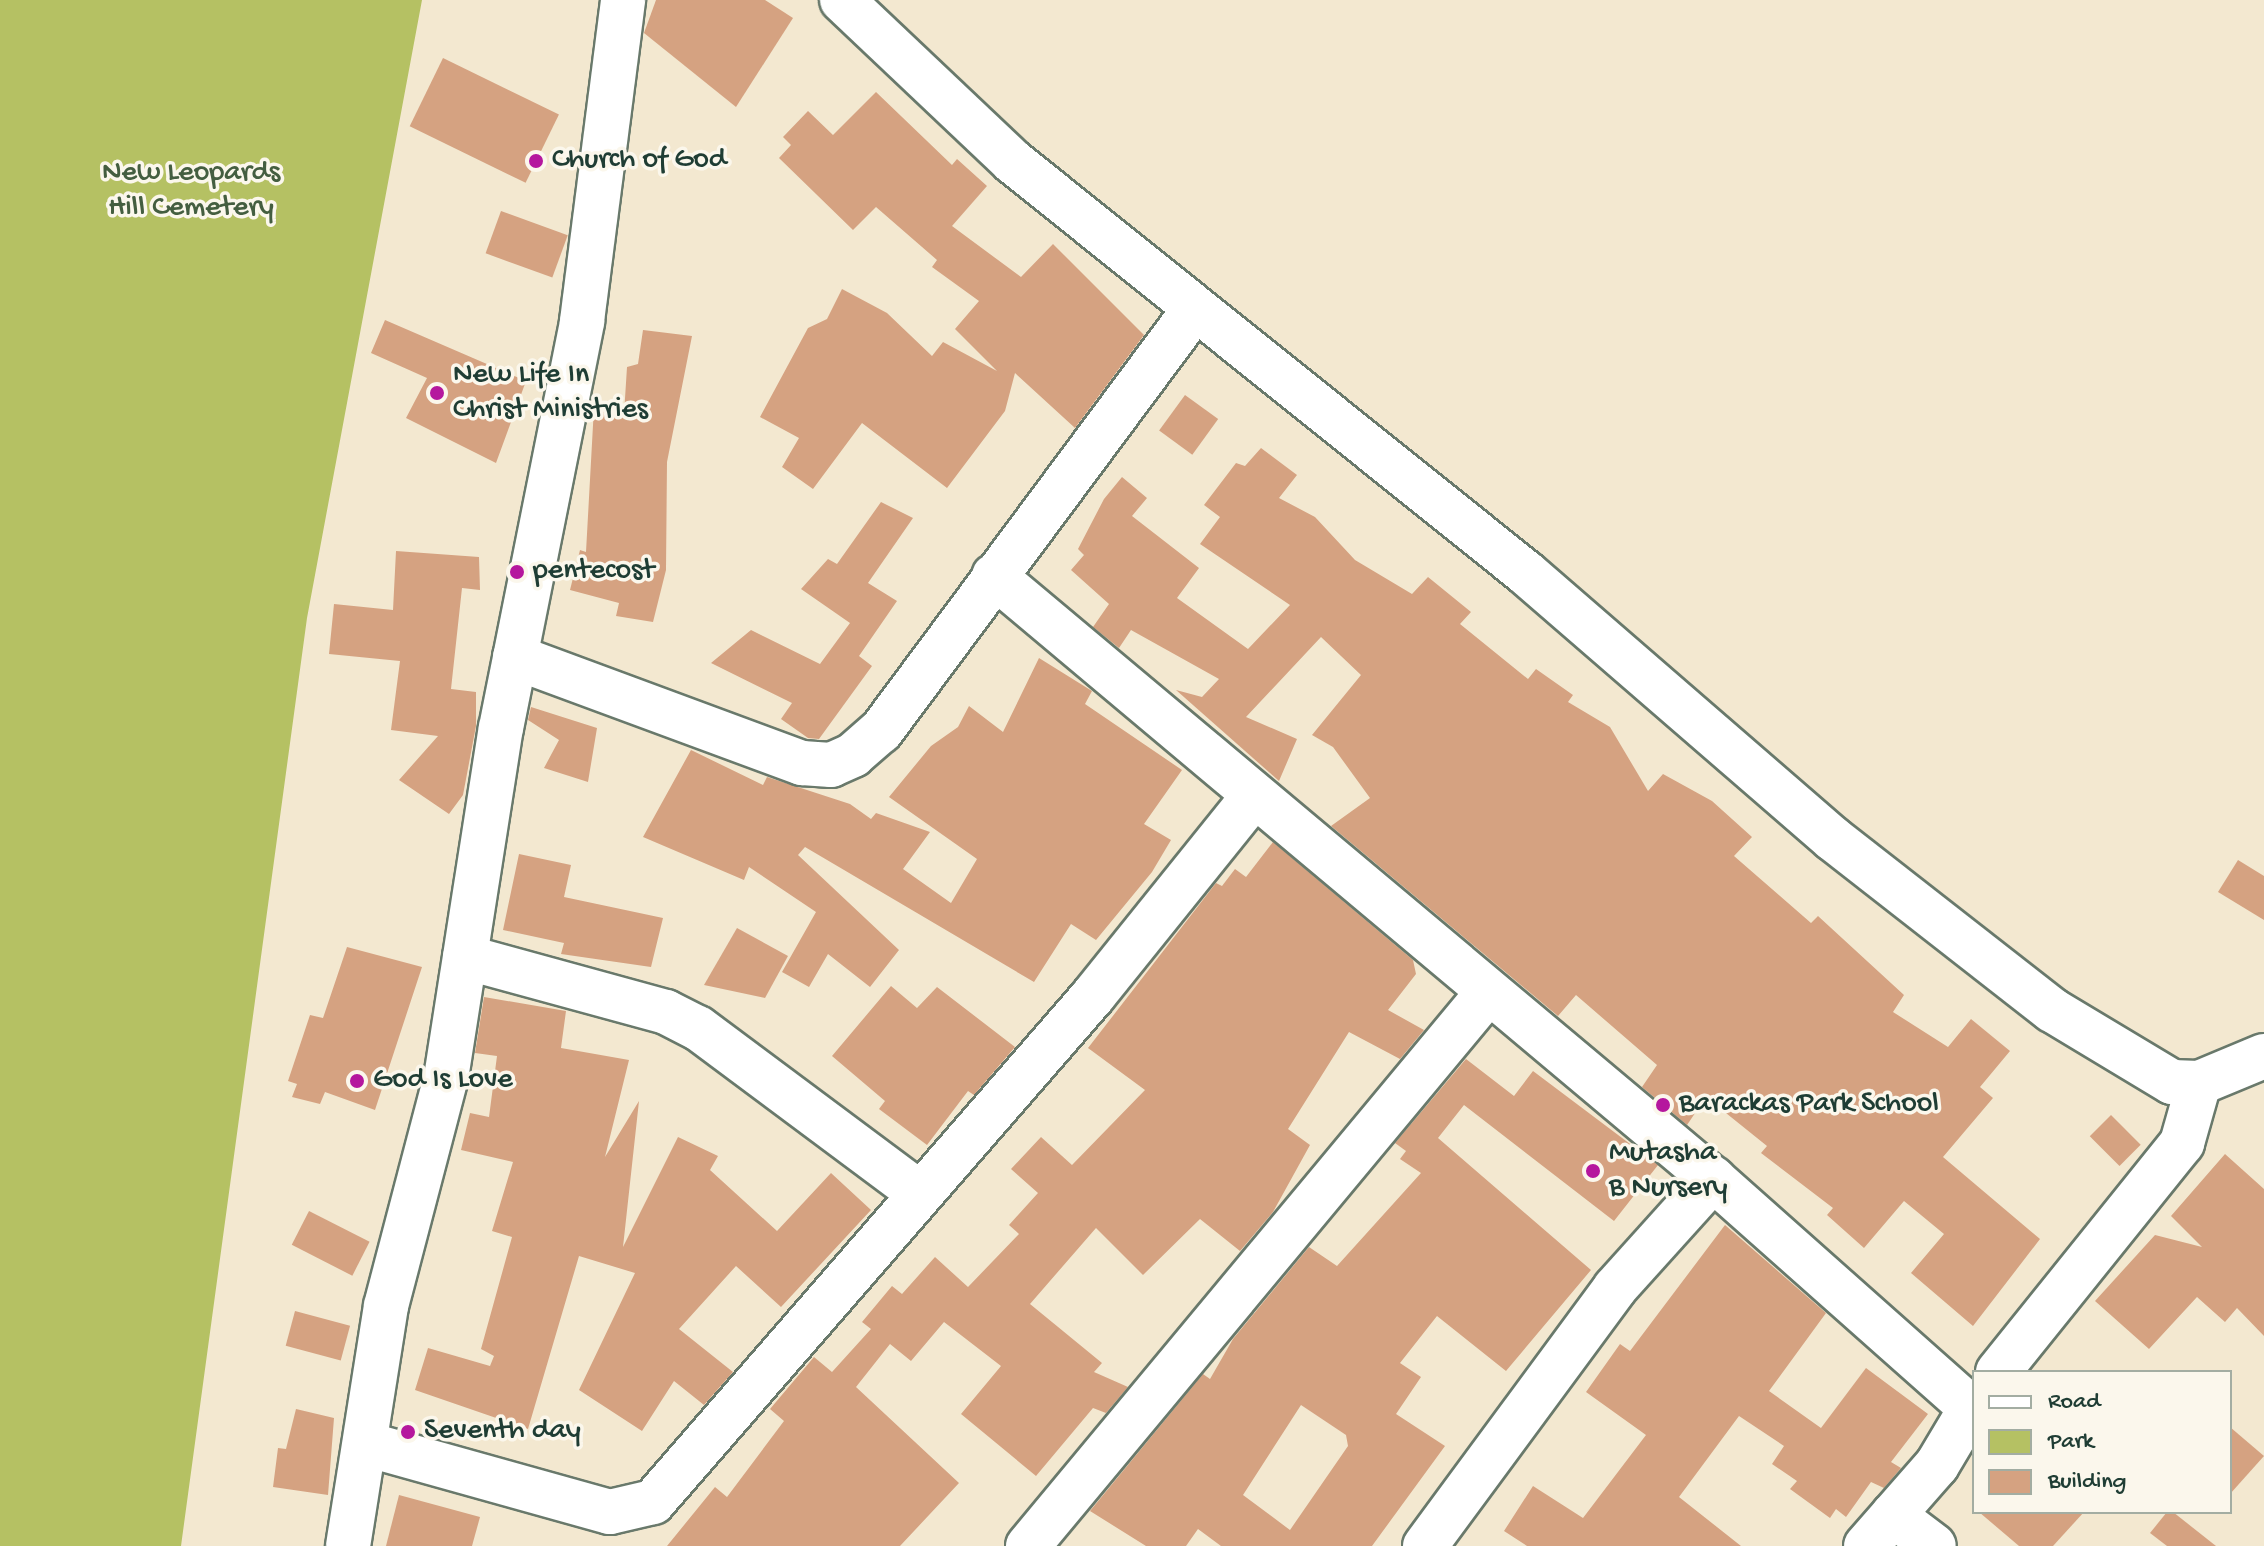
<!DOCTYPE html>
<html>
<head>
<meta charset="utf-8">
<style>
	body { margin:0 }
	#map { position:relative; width:2264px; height:1546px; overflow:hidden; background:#f3e8d0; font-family:"Gochi Hand",sans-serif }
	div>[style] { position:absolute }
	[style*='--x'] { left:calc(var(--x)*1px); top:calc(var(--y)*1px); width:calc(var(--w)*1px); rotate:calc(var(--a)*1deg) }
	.green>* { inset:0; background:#b5c163 }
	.building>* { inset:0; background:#d5a281; transform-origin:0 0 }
	.roads { filter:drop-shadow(2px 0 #69796b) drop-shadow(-2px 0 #69796b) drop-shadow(0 2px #69796b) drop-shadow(0 -2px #69796b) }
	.minor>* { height:44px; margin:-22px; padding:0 22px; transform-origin:22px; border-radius:22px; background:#fff }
	.dots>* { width:22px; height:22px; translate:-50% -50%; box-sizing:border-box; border:4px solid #fbf7ec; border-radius:50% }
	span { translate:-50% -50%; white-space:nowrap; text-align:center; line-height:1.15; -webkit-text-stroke:7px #fbf7ec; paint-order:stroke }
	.poi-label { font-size:30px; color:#1f3d34 }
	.left { translate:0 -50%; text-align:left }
	.park-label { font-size:30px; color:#445e40 }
	.legend { position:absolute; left:1972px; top:1370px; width:260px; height:144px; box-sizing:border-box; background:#fbf7ec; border:2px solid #a3ada2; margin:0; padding:10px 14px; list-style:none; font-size:24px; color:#1f3d34 }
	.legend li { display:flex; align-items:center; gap:16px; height:40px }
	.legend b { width:40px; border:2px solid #a3ada2 }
</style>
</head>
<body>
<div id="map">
	<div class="green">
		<i style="clip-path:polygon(0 0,422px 0,307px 618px,181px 1546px,0 1546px)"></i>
	</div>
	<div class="building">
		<i style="clip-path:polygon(656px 0,765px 0,793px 18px,736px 107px,644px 33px)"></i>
		<i style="left:443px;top:58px;width:129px;height:76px;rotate:26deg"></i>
		<i style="clip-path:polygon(876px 92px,952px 165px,957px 159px,987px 186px,952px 226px,1021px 277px,1053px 244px,1144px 335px,1075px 428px,1015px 373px,1005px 411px,947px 488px,862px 423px,813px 489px,782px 467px,799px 438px,760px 417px,808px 328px,827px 319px,842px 289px,887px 313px,932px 356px,943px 342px,997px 371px,955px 329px,979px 301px,932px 267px,937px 260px,876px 207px,853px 230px,779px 158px,791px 145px,783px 137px,808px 111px,833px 135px)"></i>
		<i style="left:501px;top:211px;width:71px;height:45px;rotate:20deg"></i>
		<i style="clip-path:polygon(385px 320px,526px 381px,496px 463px,406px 418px,427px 378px,371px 353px)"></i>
		<i style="clip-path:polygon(643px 330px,692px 336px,667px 462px,666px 570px,653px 622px,616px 616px,619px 603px,570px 590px,580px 550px,586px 552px,594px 407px,624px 414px,627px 367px,638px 364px)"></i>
		<i style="left:1185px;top:395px;width:41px;height:44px;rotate:36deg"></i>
		<i style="clip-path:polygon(1261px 448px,1297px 475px,1279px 498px,1315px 517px,1355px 560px,1412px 594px,1428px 577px,1471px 612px,1460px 624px,1528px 679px,1536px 669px,1573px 695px,1568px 702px,1610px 727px,1648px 791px,1663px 774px,1712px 801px,1752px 837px,1734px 856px,1811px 923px,1818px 916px,1904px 995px,1893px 1012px,1948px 1047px,1971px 1019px,2010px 1051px,1980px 1087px,1993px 1098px,1943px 1157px,2040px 1239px,1973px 1326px,1911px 1273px,1944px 1234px,1904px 1201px,1864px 1248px,1827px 1215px,1833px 1208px,1761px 1153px,1767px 1146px,1706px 1097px,1687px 1125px,1642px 1087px,1657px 1065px,1576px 995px,1558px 1016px,1331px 826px,1370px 798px,1333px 747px,1312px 735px,1361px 675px,1321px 637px,1246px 717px,1297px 739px,1279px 781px,1176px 690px,1202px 697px,1219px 679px,1131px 630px,1119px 648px,1093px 627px,1109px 604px,1071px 570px,1084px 555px,1078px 549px,1104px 499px,1122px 477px,1147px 498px,1132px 516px,1199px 568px,1177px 598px,1248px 649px,1290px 605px,1200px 544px,1220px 517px,1204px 505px,1236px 463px,1245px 466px)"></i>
		<i style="clip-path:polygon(881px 502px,913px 518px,868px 583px,897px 601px,859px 656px,872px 666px,819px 739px,808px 738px,781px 719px,792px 703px,711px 663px,751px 630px,820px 664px,850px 623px,801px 589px,828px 559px,837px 564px)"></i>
		<i style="clip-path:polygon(396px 551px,479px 557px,480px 590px,462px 588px,451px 689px,476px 692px,476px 726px,463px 795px,449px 814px,399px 780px,438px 736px,391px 730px,400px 661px,329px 654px,334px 604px,393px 610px)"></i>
		<i style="clip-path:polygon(1039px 658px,1092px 691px,1085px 704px,1182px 770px,1144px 824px,1171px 840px,1152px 872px,1096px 940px,1071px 924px,1034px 982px,805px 847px,798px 855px,899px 950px,870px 987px,828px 954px,809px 987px,782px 972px,816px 912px,749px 867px,744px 880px,643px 837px,691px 750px,763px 785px,767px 777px,850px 804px,871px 819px,876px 813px,930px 832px,903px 869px,951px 903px,977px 859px,889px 797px,931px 746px,958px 727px,969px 706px,1003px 732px)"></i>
		<i style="clip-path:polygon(531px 707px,597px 728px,588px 782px,544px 768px,559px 740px,528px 720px)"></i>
		<i style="clip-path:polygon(1273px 842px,1413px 960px,1416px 974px,1388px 1010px,1424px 1030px,1400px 1059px,1349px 1032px,1288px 1129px,1310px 1145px,1273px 1212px,1240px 1251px,1200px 1219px,1143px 1275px,1096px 1228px,1030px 1304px,1102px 1363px,1094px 1372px,1128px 1387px,1106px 1413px,1093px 1408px,1036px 1476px,961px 1414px,1001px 1366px,944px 1322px,911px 1361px,890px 1344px,856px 1387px,959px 1483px,900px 1546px,667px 1546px,715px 1487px,727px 1497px,784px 1421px,770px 1409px,814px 1357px,832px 1372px,871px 1329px,862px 1322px,892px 1286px,902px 1294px,935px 1257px,968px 1287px,1019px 1234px,1009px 1225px,1038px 1193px,1011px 1169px,1041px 1137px,1072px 1165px,1145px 1090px,1088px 1048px,1216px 883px,1222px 886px,1235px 869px,1246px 877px)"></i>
		<i style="clip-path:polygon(519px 854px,571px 865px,564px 897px,663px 918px,651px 967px,561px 954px,564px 943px,503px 930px)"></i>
		<i style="clip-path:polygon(2238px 860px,2264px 876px,2264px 920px,2218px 892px)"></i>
		<i style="clip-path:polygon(737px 928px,788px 956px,765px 998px,704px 985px)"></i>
		<i style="clip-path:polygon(347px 947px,422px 967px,375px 1110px,325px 1092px,320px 1104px,292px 1097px,297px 1084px,288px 1081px,310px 1015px,323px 1018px)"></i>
		<i style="clip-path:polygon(891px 986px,917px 1008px,937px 987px,1015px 1047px,974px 1095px,968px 1091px,927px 1145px,879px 1109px,885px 1101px,832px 1056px)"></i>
		<i style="clip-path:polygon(484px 997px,566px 1011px,561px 1048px,629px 1060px,605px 1157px,639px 1101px,623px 1247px,678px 1137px,718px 1156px,710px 1170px,777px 1231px,831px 1173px,871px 1210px,781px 1307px,736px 1266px,679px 1329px,733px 1372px,704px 1405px,674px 1381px,642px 1431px,579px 1390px,635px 1273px,579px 1256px,528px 1429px,415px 1390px,428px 1348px,490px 1366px,494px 1356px,481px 1349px,512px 1237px,492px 1231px,513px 1162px,461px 1150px,470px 1113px,489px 1117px,497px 1056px,475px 1053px)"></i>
		<i style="clip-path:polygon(evenodd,1466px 1059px,1514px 1096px,1533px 1071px,1658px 1165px,1614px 1221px,1464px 1105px,1438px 1138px,1591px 1270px,1506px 1371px,1437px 1316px,1400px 1363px,1421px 1377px,1396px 1414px,1445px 1446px,1372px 1546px,1221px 1546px,1198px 1529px,1186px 1546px,1146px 1546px,1090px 1511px,1203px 1374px,1210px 1379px,1233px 1339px,1309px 1247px,1337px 1266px,1421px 1173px,1400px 1159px,1406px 1151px,1395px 1143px,1466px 1059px,1301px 1405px,1346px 1435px,1348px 1446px,1290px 1530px,1243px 1495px,1301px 1405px)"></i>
		<i style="left:2111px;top:1115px;width:42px;height:30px;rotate:45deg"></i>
		<i style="clip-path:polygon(2225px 1154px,2264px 1189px,2264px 1336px,2237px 1308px,2225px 1322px,2197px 1297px,2149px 1349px,2095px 1301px,2155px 1235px,2202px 1247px,2171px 1216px)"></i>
		<i style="left:309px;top:1211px;width:68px;height:38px;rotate:27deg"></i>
		<i style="clip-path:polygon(1725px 1225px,1826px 1313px,1769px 1391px,1821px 1428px,1866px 1368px,1928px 1414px,1891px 1462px,1901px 1468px,1884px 1488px,1871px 1482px,1846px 1517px,1836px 1509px,1830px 1518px,1790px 1489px,1797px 1481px,1772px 1464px,1784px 1446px,1739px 1416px,1679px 1497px,1741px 1546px,1527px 1546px,1504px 1531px,1533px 1486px,1583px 1518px,1646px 1435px,1586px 1392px,1620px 1344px,1630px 1351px)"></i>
		<i style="left:295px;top:1311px;width:57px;height:36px;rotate:15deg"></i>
		<i style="clip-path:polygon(296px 1409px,334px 1418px,328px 1495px,273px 1487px,278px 1448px,286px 1449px)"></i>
		<i style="clip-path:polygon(2230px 1427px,2264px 1456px,2230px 1494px)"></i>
		<i style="clip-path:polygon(399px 1495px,480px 1517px,472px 1546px,386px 1546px)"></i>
		<i style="clip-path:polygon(1979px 1512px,2084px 1512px,2053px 1546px,2019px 1546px)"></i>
		<i style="clip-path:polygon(2167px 1512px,2173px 1512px,2216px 1546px,2167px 1546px,2150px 1533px)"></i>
	</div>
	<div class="roads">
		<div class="minor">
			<i style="--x:842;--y:0;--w:234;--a:43.4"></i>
			<i style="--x:1012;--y:161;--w:659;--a:38.71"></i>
			<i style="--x:1526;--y:573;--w:406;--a:40.9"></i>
			<i style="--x:1833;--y:839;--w:278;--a:38"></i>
			<i style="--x:2052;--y:1010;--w:140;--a:31"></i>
			<i style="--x:2172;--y:1082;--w:27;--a:2"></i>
			<i style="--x:2199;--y:1083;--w:70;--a:-22.6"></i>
			<i style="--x:994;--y:576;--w:938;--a:39.99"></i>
			<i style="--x:1713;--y:1179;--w:344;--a:41.6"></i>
			<i style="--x:515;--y:657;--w:306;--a:20.3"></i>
			<i style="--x:802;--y:763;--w:29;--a:4"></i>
			<i style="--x:831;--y:765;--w:24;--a:-24"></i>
			<i style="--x:853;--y:755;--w:37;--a:-41"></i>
			<i style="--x:881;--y:731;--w:525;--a:-53.37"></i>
			<i style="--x:465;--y:957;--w:208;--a:15.3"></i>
			<i style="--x:666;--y:1012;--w:36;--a:27"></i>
			<i style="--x:698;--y:1028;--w:276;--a:36.7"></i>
			<i style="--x:1998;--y:1372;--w:294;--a:-51.2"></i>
			<i style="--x:2182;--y:1143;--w:62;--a:-74.2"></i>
			<i style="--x:366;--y:1444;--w:253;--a:15.6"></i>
			<i style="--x:610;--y:1512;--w:44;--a:-13.1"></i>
			<i style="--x:653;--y:1502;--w:671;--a:-48.99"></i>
			<i style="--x:1093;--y:996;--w:255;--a:-51.2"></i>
			<i style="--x:1893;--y:1515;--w:51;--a:37.1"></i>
			<i style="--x:348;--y:1546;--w:243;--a:-81"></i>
			<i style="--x:386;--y:1306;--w:236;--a:-75.3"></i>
			<i style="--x:446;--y:1078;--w:354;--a:-81.1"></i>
			<i style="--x:501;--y:728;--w:415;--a:-78.7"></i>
			<i style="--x:582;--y:321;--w:324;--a:-82.7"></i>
			<i style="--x:1028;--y:1546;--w:716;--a:-50.27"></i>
			<i style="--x:1425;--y:1546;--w:320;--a:-53.6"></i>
			<i style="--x:1615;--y:1288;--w:147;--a:-48"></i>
			<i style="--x:1866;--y:1546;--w:108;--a:-48.8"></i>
			<i style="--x:1937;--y:1465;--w:72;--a:-59.2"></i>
		</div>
	</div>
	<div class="dots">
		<i style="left:536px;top:161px;background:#b5179e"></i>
		<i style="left:437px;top:393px;background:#b5179e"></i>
		<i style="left:517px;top:572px;background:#b5179e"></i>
		<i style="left:357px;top:1081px;background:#b5179e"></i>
		<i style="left:1663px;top:1105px;background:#b5179e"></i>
		<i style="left:1593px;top:1171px;background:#b5179e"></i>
		<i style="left:408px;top:1432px;background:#b5179e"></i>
	</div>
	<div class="poi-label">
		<span class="left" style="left:552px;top:161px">Church of God</span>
		<span class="left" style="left:453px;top:393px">New Life In<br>Christ Ministries</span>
		<span class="left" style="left:533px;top:572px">pentecost</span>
		<span class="left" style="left:373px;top:1081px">God Is Love</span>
		<span class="left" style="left:1679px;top:1105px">Barackas Park School</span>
		<span class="left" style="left:1609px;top:1171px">Mutasha<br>B Nursery</span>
		<span class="left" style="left:424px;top:1432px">Seventh day</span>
	</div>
	<div class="park-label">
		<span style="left:191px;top:191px">New Leopards<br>Hill Cemetery</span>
	</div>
	<ul class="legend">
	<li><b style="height:10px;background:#fff"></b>Road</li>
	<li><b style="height:22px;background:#b5c163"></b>Park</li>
	<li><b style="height:22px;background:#d5a281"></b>Building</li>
	</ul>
</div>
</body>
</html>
